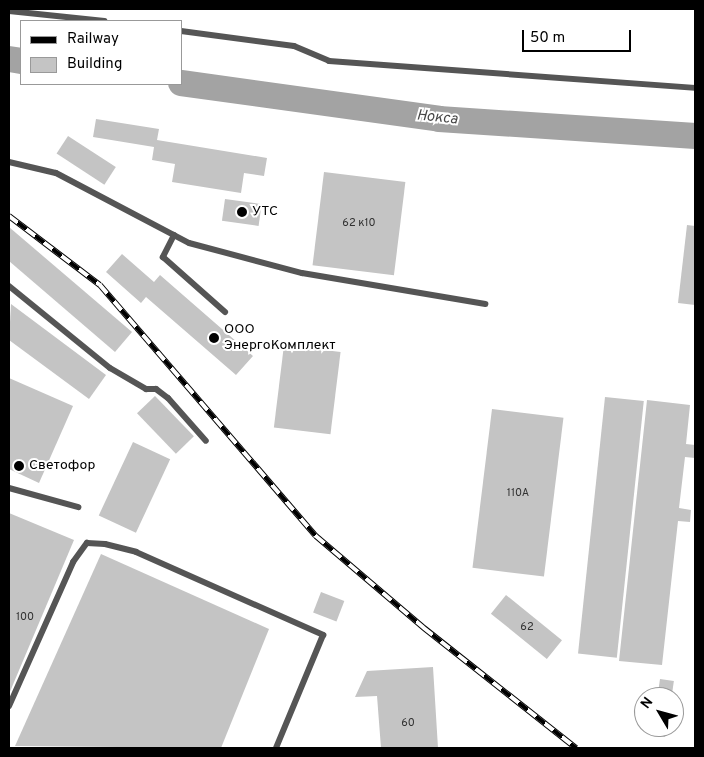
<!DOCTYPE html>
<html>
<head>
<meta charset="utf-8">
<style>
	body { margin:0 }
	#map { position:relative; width:704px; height:757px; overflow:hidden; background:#fff; font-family:Overpass,sans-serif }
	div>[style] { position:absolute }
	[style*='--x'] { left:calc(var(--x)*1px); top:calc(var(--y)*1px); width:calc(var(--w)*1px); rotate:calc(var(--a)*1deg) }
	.river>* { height:26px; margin:-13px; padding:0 13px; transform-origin:13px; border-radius:13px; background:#a3a3a3 }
	.building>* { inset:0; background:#c4c4c4; transform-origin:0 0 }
	.lane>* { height:6px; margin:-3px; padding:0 3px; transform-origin:3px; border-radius:3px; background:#555 }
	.rail>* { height:5.5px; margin-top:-2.75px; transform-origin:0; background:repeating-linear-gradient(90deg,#fff 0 11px,#000 0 22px); box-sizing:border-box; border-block:1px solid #000 }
	.dots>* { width:14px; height:14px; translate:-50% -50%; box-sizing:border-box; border:2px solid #fff; border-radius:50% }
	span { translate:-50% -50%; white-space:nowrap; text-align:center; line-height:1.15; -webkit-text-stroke:4px #fff; paint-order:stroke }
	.number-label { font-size:11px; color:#313131 }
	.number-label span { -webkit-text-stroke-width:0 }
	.poi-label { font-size:14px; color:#000 }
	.left { translate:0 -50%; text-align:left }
	.water-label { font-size:15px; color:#444; font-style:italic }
	.frame { position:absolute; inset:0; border:10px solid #000; pointer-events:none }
	.legend { position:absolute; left:20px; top:20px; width:162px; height:65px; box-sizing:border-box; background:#fff; border:1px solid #999; margin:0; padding:6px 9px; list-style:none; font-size:15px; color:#000 }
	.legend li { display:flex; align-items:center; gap:10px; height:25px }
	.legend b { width:25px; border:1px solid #999 }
	.north { position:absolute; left:634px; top:687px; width:50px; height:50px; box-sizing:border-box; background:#fff; border:1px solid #999; border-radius:50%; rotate:307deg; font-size:14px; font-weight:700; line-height:20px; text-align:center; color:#000 }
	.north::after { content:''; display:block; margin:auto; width:18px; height:22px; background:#000; clip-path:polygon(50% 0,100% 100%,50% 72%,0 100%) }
	.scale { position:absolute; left:522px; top:30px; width:109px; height:22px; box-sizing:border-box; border:2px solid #000; border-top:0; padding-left:6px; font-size:15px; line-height:18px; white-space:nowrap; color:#000; -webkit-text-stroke:4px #fff; paint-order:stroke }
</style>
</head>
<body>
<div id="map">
	<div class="river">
		<i style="--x:9;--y:59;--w:12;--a:9"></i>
		<i style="--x:181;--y:83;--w:260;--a:7.9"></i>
		<i style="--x:439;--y:119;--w:257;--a:3.8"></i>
	</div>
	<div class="building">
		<i style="clip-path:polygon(96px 119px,159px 129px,157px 140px,267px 158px,264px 176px,244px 173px,241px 193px,172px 182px,175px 164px,152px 160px,154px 147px,93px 137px)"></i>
		<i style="left:68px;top:136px;width:57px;height:21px;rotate:33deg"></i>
		<i style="left:324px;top:172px;width:82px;height:94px;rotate:7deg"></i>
		<i style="left:225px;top:199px;width:37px;height:22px;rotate:8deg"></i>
		<i style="clip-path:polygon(687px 225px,695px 226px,695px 305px,678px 303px)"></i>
		<i style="clip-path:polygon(9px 227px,132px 332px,115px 352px,9px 261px)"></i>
		<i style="clip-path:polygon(122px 254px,154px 282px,160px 275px,253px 356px,236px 375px,146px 297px,141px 303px,106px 272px)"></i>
		<i style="clip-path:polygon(11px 304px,106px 375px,89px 399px,9px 340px)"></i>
		<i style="left:284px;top:345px;width:57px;height:83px;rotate:7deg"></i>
		<i style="clip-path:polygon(9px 378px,73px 406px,39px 483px,9px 469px)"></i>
		<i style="left:155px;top:396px;width:56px;height:25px;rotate:46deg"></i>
		<i style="left:605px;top:397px;width:39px;height:258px;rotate:6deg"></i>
		<i style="clip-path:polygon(647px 400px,690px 405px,686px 444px,695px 445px,695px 458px,685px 457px,679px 508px,691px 510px,690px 522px,678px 521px,662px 665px,619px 661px)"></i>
		<i style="left:492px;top:409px;width:72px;height:160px;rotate:7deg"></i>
		<i style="left:133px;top:442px;width:41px;height:81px;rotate:25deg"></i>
		<i style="clip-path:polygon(9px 513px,74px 540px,9px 694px)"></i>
		<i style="clip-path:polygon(101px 554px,269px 629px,221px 748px,15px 746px)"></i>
		<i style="left:321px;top:592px;width:25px;height:22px;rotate:21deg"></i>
		<i style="left:506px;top:595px;width:72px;height:24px;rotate:39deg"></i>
		<i style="clip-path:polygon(433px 667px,438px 748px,381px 748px,377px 696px,355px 697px,367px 671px)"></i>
		<i style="left:660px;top:679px;width:14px;height:18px;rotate:8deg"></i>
		<i style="clip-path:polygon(653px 727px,667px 727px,665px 737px,652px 735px)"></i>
	</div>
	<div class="lane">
		<i style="--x:9;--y:11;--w:96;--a:6"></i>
		<i style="--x:181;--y:31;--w:114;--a:7.6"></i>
		<i style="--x:294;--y:46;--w:38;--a:23"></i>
		<i style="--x:329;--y:61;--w:367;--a:4.2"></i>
		<i style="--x:9;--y:162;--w:48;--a:13.2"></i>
		<i style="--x:56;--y:173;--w:150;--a:27.8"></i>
		<i style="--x:189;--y:243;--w:117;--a:14.9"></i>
		<i style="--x:302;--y:273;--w:186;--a:9.6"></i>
		<i style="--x:174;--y:235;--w:25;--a:117"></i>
		<i style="--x:163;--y:257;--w:83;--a:41.6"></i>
		<i style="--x:9;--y:286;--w:130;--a:39.1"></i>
		<i style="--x:110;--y:368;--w:42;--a:30.3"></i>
		<i style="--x:146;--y:389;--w:10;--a:0"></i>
		<i style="--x:156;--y:389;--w:15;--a:37"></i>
		<i style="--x:168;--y:398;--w:57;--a:48.5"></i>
		<i style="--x:9;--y:488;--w:72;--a:15.4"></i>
		<i style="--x:9;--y:706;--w:158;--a:-66"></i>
		<i style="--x:73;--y:562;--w:24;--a:-54"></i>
		<i style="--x:87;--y:543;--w:18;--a:3"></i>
		<i style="--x:105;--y:544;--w:32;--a:14"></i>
		<i style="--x:136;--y:552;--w:205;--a:23.9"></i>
		<i style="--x:323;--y:635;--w:122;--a:112.6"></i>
	</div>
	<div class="rail">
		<i style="--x:9;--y:216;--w:114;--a:37.2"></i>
		<i style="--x:100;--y:285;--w:331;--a:49.3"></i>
		<i style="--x:316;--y:536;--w:142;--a:40.4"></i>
		<i style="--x:424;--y:628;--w:194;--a:38.3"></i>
	</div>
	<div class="dots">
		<i style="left:242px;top:212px;background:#000"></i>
		<i style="left:214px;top:338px;background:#000"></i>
		<i style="left:19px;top:466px;background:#000"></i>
	</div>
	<div class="number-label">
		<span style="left:359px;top:223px">62 к10</span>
		<span style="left:518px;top:493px">110А</span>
		<span style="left:25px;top:617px">100</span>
		<span style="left:527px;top:627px">62</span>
		<span style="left:408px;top:723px">60</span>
	</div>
	<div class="poi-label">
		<span class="left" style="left:252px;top:212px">УТС</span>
		<span class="left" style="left:224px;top:338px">ООО<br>ЭнергоКомплект</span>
		<span class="left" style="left:29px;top:466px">Светофор</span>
	</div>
	<div class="water-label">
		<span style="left:437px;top:118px;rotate:6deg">Нокса</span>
	</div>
	<div class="frame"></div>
	<ul class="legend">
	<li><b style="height:6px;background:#000"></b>Railway</li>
	<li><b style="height:14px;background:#c4c4c4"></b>Building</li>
	</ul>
	<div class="north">N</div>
	<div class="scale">50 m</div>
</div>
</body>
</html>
